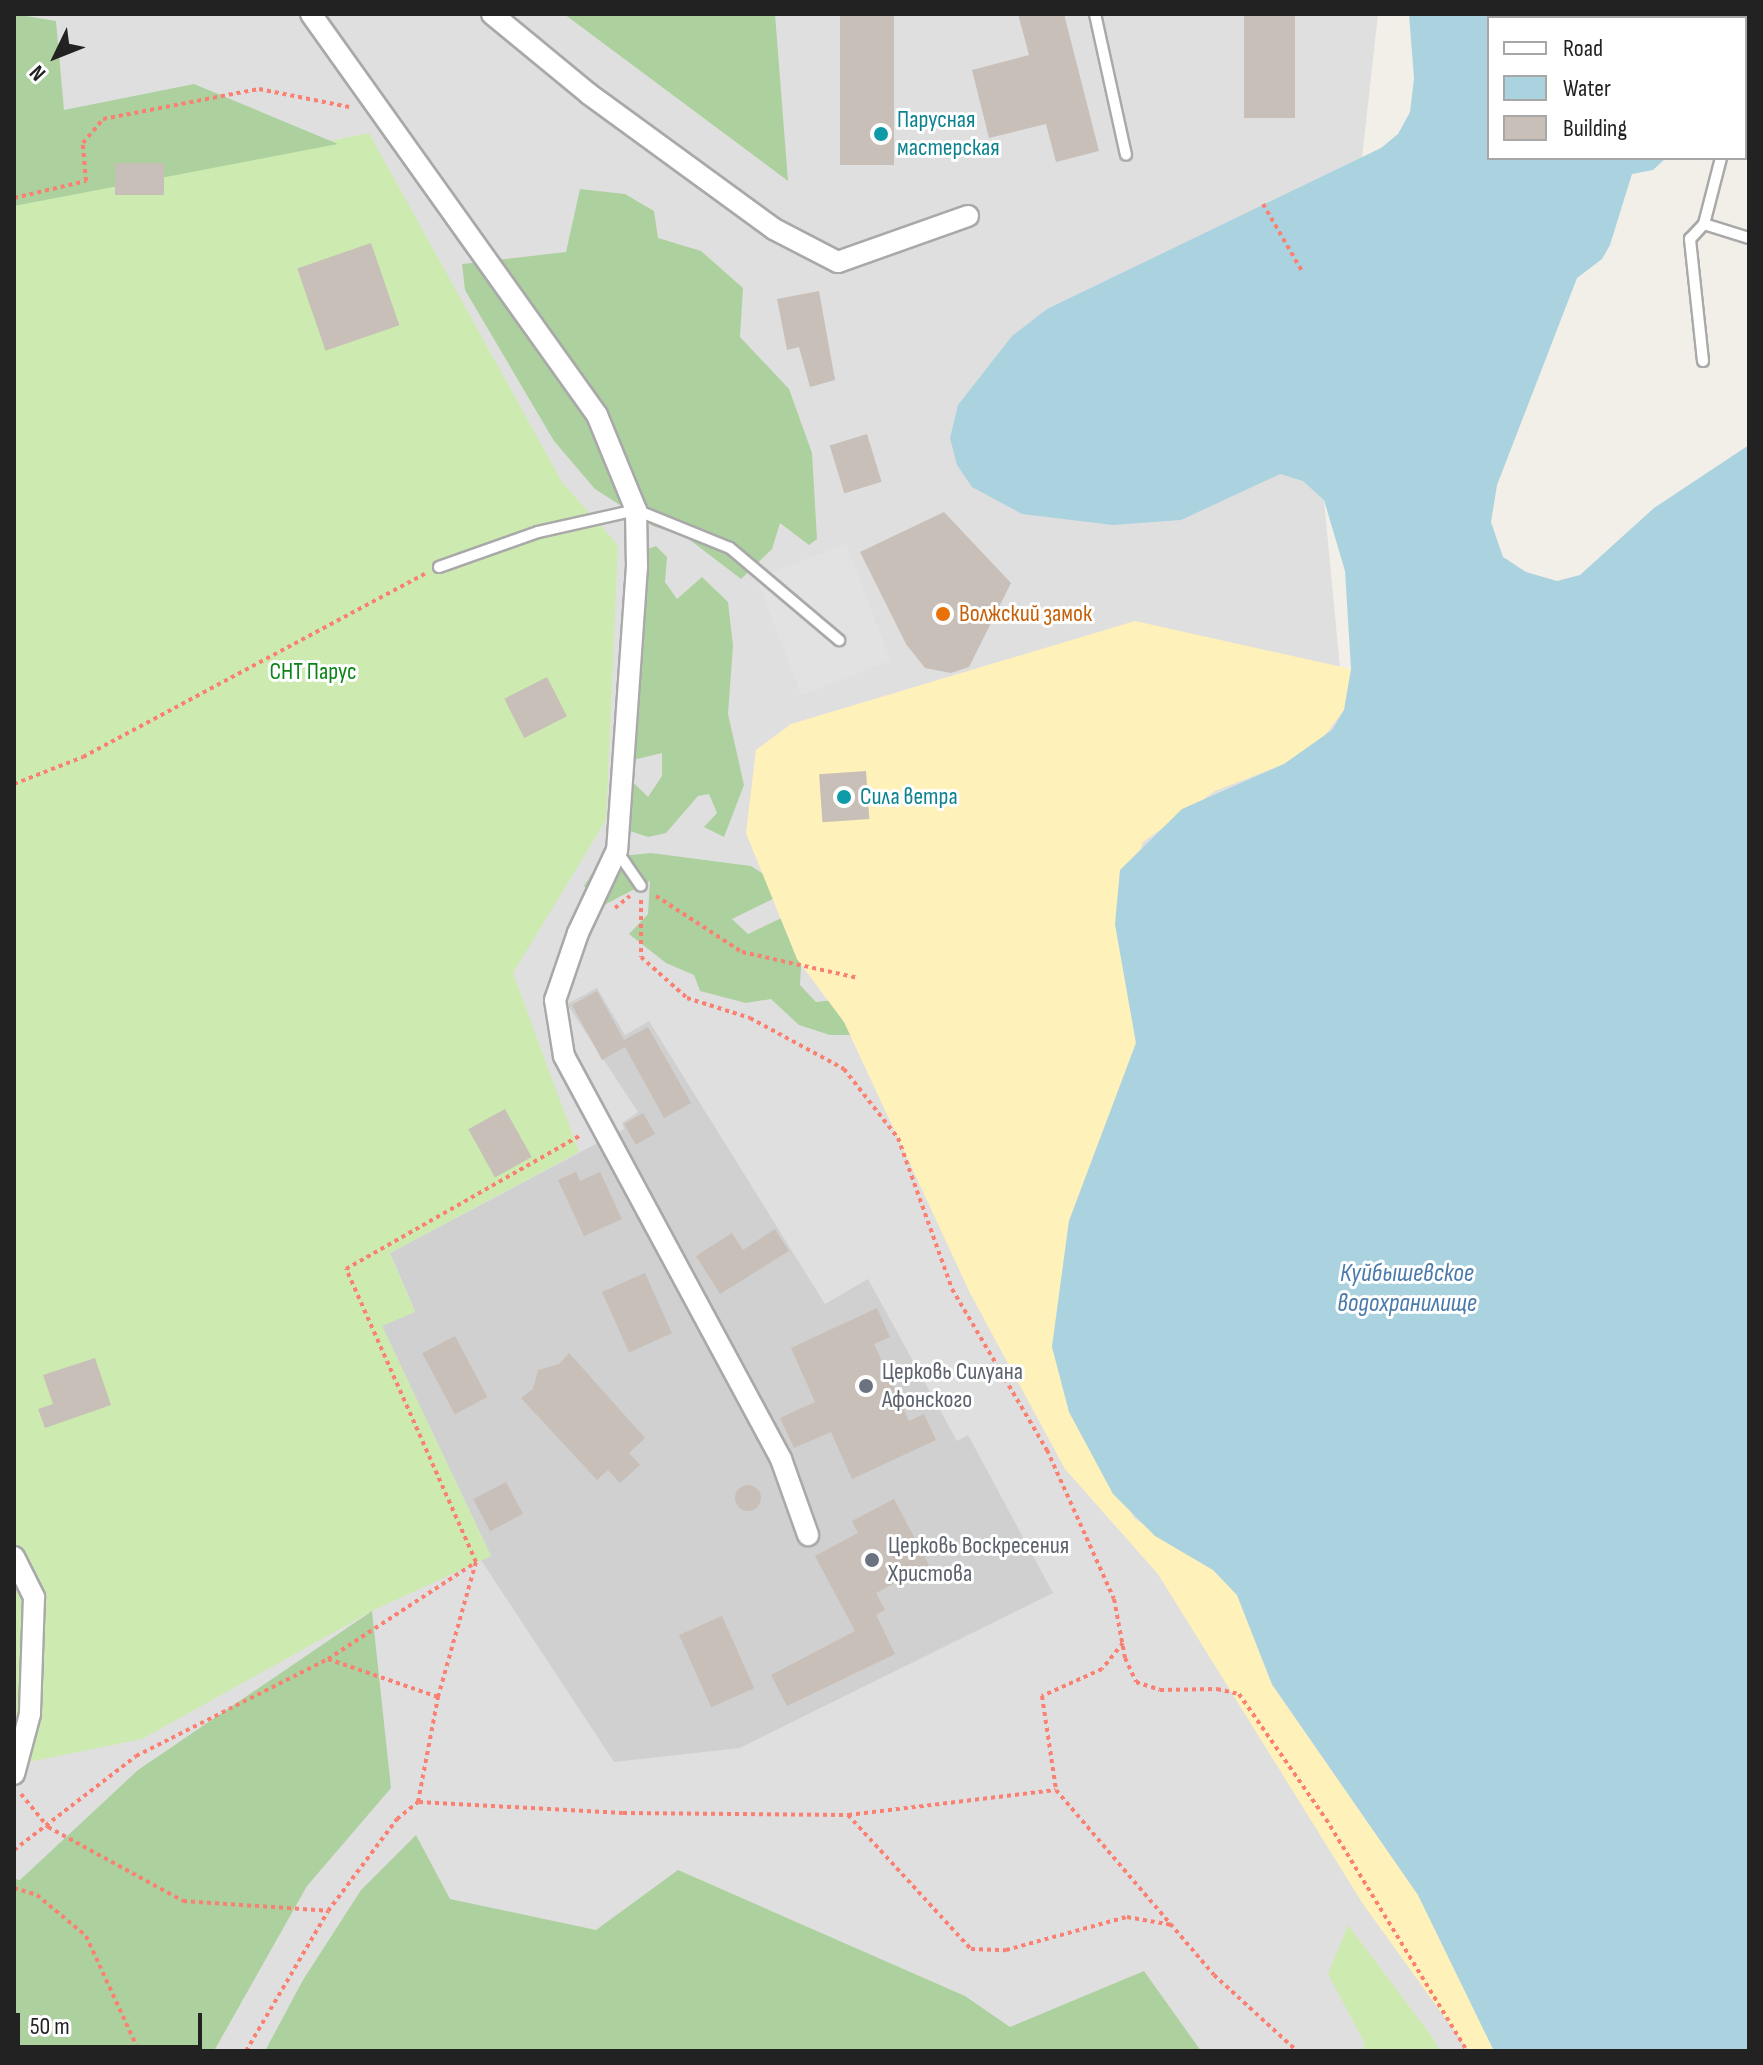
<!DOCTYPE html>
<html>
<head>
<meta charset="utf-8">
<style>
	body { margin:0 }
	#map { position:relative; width:1763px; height:2065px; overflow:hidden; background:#f2efe9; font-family:"Sofia Sans Condensed",sans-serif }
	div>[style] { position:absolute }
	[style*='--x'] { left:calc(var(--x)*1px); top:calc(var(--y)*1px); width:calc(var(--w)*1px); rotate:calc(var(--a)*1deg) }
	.residential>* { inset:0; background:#e0dfdf }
	.religious>* { inset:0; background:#d0d0d0 }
	.grass>* { inset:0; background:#cdebb0 }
	.forest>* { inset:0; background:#add19e }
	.sand>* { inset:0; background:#fff1ba }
	.parking>* { inset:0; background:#e2e2e2; transform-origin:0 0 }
	.water>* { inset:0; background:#aad3df }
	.building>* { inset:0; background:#c7bfb8; transform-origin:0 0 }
	.round { border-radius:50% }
	.path>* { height:4px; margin-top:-2px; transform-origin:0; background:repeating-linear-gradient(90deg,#fa8072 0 4px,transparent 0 8px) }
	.roads { filter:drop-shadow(2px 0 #a9a9a9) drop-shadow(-2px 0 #a9a9a9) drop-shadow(0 2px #a9a9a9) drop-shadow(0 -2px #a9a9a9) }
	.service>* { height:10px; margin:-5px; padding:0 5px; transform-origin:5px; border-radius:5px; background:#fff }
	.minor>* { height:20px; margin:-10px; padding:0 10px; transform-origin:10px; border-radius:10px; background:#fff }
	.dots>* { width:22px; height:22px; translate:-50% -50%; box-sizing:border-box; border:4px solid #fff; border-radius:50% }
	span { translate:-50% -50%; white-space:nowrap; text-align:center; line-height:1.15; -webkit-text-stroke:6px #fff; paint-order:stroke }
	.culture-label { font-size:24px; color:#0d838f }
	.left { translate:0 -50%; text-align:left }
	.food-label { font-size:24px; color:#c56008 }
	.park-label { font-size:24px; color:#0c8416 }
	.worship-label { font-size:24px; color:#5b616d }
	.water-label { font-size:26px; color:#4a7aab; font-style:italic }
	.frame { position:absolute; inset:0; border:16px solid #222; pointer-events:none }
	.legend { position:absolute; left:1487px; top:16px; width:260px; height:144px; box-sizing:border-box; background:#fff; border:2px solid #a7a7a7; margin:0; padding:10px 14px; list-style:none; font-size:24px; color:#222 }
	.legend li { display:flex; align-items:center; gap:16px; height:40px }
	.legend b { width:40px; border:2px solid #a7a7a7 }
	.north { position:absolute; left:16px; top:16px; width:80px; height:80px; -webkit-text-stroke:6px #fff; paint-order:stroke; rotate:227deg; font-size:22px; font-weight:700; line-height:32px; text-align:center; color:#222 }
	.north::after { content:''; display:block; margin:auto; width:28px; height:36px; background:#222; clip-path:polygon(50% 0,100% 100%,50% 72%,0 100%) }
	.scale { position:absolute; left:16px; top:2013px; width:186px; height:36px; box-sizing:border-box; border:4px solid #222; border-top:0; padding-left:10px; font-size:24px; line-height:28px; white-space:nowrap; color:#222; -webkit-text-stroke:6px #fff; paint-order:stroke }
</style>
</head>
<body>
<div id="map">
	<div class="residential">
		<i style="clip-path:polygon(14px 14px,1378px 14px,1324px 500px,1344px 710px,1237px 1595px,1519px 2051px,14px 2051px)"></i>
	</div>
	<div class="religious">
		<i style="clip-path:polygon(597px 988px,625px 1035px,649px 1021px,825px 1304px,868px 1279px,957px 1441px,968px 1435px,1053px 1593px,740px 1748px,614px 1762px,481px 1560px,491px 1556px,382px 1326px,415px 1311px,390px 1253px,624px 1129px,622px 1123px,638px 1112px,567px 1004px)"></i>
	</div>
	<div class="grass">
		<i style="clip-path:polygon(369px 133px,562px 482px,618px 545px,606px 820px,513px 973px,579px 1152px,390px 1253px,415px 1312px,382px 1326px,491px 1556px,372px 1611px,142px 1739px,14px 1765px,14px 206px)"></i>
		<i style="clip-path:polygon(1348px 1925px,1433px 2038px,1440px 2051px,1363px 2051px,1364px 2042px,1328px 1974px)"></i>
	</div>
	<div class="forest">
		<i style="clip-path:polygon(14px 14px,56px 21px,64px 110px,194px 84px,338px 144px,14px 206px)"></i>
		<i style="clip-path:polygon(564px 14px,775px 14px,788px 181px)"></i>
		<i style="clip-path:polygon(580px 189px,625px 194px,654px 211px,658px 238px,701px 251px,743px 288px,740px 337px,789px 389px,812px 453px,817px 539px,809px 545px,780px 523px,772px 549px,741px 579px,686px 537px,653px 526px,595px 489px,554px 441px,465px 290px,462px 264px,566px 252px)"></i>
		<i style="clip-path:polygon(656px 546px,667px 557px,665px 582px,677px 599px,702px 577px,728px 602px,733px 646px,728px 714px,744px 785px,724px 837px,704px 827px,717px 813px,709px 794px,698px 796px,666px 833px,648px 837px,624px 829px,614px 800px,635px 784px,648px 797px,662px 776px,662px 753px,633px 760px,627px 748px,628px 556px)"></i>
		<i style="clip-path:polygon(651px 853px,751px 866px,789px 891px,732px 919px,748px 934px,794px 912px,803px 930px,800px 985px,816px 1002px,843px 999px,876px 1035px,830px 1035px,799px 1025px,771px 999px,746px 1003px,700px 991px,694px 975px,666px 963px,629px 934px,648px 914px,650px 881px,604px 905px,584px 886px,602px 858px)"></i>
		<i style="clip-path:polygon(372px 1611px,391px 1788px,307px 1886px,214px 2051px,14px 2051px,14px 1879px,20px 1880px,138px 1770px)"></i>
		<i style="clip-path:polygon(416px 1835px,450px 1899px,596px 1930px,678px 1870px,965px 1996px,1010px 2027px,1144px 1971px,1201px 2051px,265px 2051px,303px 1980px,361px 1890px)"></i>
	</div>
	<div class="sand">
		<i style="clip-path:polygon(1135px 621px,1351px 669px,1344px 710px,1320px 742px,1284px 764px,1215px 791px,1143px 842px,1115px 924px,1136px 1043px,1069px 1221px,1052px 1347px,1134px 1518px,1213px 1570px,1237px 1595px,1272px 1685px,1418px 1895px,1494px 2051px,1469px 2051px,1363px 1904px,1158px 1574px,1065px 1469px,970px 1293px,844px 1022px,797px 959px,746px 833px,756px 750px,791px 724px)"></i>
	</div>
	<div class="parking">
		<i style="left:846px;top:544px;width:125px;height:96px;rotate:69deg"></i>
	</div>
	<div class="water">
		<i style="clip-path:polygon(1409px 14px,1720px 14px,1489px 18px,1489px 158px,1666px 158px,1653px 170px,1632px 174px,1610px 245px,1602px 259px,1577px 278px,1497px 485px,1491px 522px,1503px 557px,1526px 572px,1557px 581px,1580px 575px,1654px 508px,1749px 445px,1749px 2051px,1494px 2051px,1418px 1895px,1272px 1684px,1237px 1595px,1213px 1570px,1155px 1536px,1113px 1494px,1069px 1412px,1052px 1347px,1069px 1221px,1136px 1043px,1115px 924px,1120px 870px,1182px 809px,1284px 764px,1332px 730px,1344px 710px,1351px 669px,1345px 571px,1324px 500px,1303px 481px,1280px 474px,1181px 520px,1113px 525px,1022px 514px,972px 487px,957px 465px,950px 438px,958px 405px,1012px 336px,1047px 309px,1381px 148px,1398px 134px,1410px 112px,1414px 78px)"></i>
	</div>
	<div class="building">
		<i style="left:840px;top:14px;width:54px;height:151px"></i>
		<i style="clip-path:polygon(1018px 14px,1064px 14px,1099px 151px,1056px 162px,1046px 124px,989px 138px,972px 70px,1029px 55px)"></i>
		<i style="left:1244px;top:14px;width:51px;height:104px"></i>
		<i style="left:115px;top:163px;width:49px;height:32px"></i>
		<i style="left:371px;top:243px;width:87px;height:78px;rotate:71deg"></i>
		<i style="clip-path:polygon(819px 291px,835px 380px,810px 387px,799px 347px,787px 350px,777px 299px)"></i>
		<i style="left:867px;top:434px;width:50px;height:39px;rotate:73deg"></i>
		<i style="clip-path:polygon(944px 512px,1011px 583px,969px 667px,951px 673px,925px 668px,906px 644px,860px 552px)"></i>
		<i style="left:547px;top:677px;width:44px;height:48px;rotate:63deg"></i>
		<i style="left:866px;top:771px;width:48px;height:47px;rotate:86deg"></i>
		<i style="clip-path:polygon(597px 991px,624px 1040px,648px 1027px,691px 1103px,664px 1118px,625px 1047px,602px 1060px,572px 1005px)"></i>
		<i style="left:505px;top:1109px;width:55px;height:42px;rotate:61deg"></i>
		<i style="left:643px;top:1113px;width:24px;height:22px;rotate:60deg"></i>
		<i style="clip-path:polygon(576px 1172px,580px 1181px,600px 1172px,622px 1219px,584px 1236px,558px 1180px)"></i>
		<i style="clip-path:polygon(775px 1229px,789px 1251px,720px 1294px,696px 1256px,732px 1233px,743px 1250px)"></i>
		<i style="left:645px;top:1273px;width:66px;height:47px;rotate:66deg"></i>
		<i style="clip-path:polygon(877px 1308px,890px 1337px,874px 1344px,909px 1421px,924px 1414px,936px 1440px,852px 1479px,831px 1432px,794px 1448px,780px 1418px,815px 1402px,791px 1348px)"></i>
		<i style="left:455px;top:1336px;width:69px;height:37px;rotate:62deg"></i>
		<i style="clip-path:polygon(569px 1353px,645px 1438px,629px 1453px,640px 1465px,620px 1483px,608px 1470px,597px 1480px,521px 1398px,533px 1389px,538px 1370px,559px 1364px)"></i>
		<i style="clip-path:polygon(95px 1358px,111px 1405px,45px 1428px,38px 1409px,53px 1404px,43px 1375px)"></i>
		<i style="left:506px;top:1482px;width:36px;height:37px;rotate:62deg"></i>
		<i class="round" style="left:735px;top:1485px;width:26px;height:26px"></i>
		<i style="clip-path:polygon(894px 1499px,929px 1565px,876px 1593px,885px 1610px,876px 1615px,895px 1654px,787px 1706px,771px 1675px,855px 1631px,815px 1556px,858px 1533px,852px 1521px)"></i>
		<i style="left:722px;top:1616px;width:79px;height:47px;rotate:66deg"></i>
	</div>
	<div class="path">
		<i style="--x:14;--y:198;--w:74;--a:-13.3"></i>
		<i style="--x:86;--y:181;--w:38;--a:-95"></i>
		<i style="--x:83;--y:143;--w:31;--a:-50"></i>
		<i style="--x:103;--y:119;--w:159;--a:-10.9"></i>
		<i style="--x:259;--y:89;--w:92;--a:11.3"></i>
		<i style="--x:1263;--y:204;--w:78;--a:59.8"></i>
		<i style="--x:14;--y:784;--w:74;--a:-21.4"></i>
		<i style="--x:83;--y:757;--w:388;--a:-28.2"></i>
		<i style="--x:656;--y:896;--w:103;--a:33.1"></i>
		<i style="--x:742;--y:952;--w:119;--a:12.6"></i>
		<i style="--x:641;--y:900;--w:57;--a:90"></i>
		<i style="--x:641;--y:957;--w:62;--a:41.7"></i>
		<i style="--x:687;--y:998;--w:66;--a:17.6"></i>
		<i style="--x:750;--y:1018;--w:107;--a:28.5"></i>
		<i style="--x:844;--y:1069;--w:88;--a:52"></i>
		<i style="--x:898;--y:1138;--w:160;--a:70.3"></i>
		<i style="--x:952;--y:1289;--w:187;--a:59.5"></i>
		<i style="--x:1047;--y:1450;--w:163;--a:65.8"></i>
		<i style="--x:1114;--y:1599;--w:60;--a:79.4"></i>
		<i style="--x:1125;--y:1658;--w:26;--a:65"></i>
		<i style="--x:1136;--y:1682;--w:25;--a:18"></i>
		<i style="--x:1160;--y:1690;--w:57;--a:-1"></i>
		<i style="--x:1217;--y:1689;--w:23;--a:13"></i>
		<i style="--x:1239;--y:1694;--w:152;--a:55.2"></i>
		<i style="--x:1326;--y:1819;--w:271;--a:58.7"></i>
		<i style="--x:615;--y:908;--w:19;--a:-39"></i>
		<i style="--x:1123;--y:1643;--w:33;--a:129"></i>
		<i style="--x:1102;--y:1669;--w:66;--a:155.8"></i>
		<i style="--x:1042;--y:1696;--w:95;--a:81.5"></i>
		<i style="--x:1056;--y:1790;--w:243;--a:49.5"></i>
		<i style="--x:1214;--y:1975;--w:113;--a:42.5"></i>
		<i style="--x:328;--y:1659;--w:177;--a:-33.2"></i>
		<i style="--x:21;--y:1794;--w:43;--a:50.7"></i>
		<i style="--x:48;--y:1827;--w:154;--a:28.7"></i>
		<i style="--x:183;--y:1901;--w:145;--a:3.9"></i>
		<i style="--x:419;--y:1802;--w:204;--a:3.1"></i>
		<i style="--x:623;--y:1813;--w:225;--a:0.5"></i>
		<i style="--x:848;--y:1815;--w:182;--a:47.5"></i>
		<i style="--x:971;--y:1949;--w:35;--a:2"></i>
		<i style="--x:1006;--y:1950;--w:125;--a:-15.3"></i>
		<i style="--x:1127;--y:1917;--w:46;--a:10.1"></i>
		<i style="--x:848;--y:1815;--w:209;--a:-6.9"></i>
		<i style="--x:14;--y:1850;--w:154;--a:-37.6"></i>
		<i style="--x:136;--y:1756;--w:215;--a:-26.8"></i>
		<i style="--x:328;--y:1659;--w:116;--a:19.1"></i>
		<i style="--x:14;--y:1888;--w:24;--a:17"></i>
		<i style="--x:37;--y:1895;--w:64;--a:39.9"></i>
		<i style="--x:86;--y:1936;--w:127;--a:65.3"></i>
		<i style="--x:246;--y:2051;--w:162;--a:-59.6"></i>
		<i style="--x:328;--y:1911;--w:115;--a:-53.1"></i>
		<i style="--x:397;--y:1819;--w:27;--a:-39"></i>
		<i style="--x:418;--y:1802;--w:107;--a:-79.2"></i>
		<i style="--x:438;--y:1697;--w:140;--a:-74.3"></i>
		<i style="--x:476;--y:1562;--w:321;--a:-113.9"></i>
		<i style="--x:346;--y:1269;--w:271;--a:-29.7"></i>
	</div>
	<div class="roads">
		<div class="service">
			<i style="--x:1095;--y:14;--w:144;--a:77.6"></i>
			<i style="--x:1745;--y:69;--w:16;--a:-75"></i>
			<i style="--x:1704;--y:224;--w:47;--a:17.3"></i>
			<i style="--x:1703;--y:361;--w:123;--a:-96.1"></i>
			<i style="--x:1690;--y:239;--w:21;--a:-47"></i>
			<i style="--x:1704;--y:224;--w:68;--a:-75.6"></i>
			<i style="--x:439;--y:567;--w:105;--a:-19.5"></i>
			<i style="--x:538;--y:532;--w:100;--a:-12.7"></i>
			<i style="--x:636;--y:510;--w:101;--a:22"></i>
			<i style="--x:730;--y:548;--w:143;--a:40.2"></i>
			<i style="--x:617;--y:851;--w:42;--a:55.6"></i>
		</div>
		<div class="minor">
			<i style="--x:311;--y:14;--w:493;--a:54.5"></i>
			<i style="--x:597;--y:415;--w:103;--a:67.7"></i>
			<i style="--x:636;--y:510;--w:56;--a:89"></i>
			<i style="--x:637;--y:566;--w:285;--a:94"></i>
			<i style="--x:617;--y:850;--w:92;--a:115.2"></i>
			<i style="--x:578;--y:933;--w:71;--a:108.9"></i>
			<i style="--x:555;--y:1000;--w:57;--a:80.9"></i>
			<i style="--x:564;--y:1056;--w:458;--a:61.7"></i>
			<i style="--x:781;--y:1459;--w:81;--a:70.4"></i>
			<i style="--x:492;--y:14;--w:126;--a:39.5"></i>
			<i style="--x:589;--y:94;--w:229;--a:36.1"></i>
			<i style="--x:774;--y:229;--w:72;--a:27.3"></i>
			<i style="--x:838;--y:262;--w:138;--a:-19.5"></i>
			<i style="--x:14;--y:1557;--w:45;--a:63.4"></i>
			<i style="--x:34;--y:1597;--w:117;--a:92"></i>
			<i style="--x:30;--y:1714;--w:62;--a:104.9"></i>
		</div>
	</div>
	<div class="dots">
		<i style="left:881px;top:134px;background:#0f9aa8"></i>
		<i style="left:943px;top:614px;background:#e8710a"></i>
		<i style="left:844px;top:797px;background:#0f9aa8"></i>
		<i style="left:866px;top:1386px;background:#6b7280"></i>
		<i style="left:872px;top:1560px;background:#6b7280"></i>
	</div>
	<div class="culture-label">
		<span class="left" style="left:897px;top:134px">Парусная<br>мастерская</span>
		<span class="left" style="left:860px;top:797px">Сила ветра</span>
	</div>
	<div class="food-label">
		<span class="left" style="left:959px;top:614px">Волжский замок</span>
	</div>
	<div class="park-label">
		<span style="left:313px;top:672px">СНТ Парус</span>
	</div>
	<div class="worship-label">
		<span class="left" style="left:882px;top:1386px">Церковь Силуана<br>Афонского</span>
		<span class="left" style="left:888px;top:1560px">Церковь Воскресения<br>Христова</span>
	</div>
	<div class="water-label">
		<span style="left:1407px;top:1289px">Куйбышевское<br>водохранилище</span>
	</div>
	<div class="frame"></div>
	<ul class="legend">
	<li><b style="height:10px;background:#fff"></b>Road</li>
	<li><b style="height:22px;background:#aad3df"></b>Water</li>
	<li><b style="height:22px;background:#c7bfb8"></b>Building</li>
	</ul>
	<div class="north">N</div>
	<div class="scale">50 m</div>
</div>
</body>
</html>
